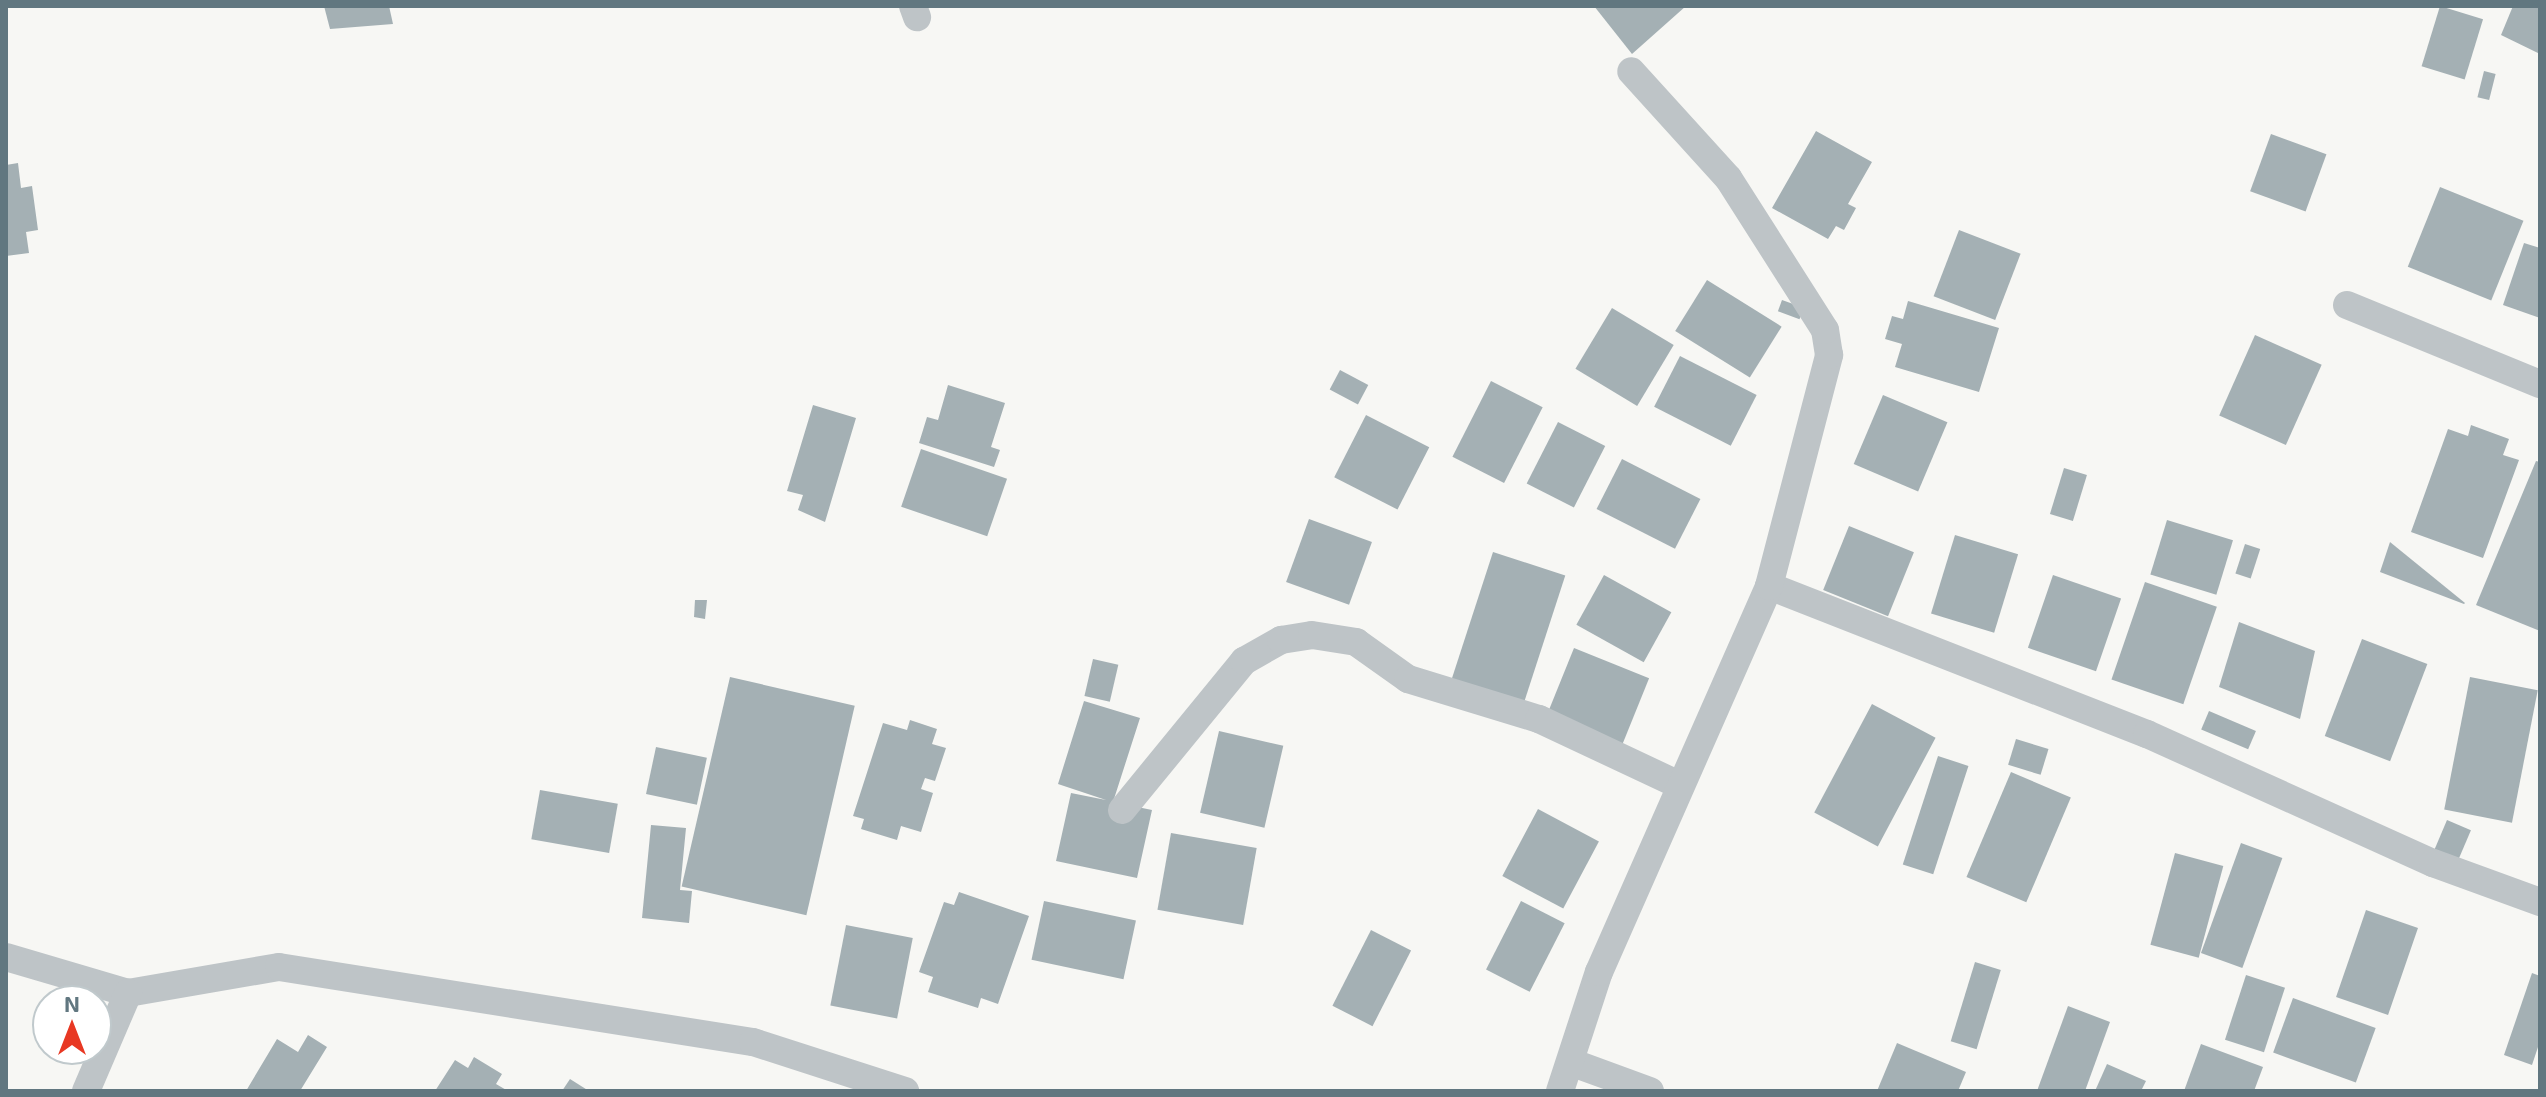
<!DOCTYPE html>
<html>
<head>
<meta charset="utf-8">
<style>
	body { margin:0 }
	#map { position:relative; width:2546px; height:1097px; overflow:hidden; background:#f7f7f4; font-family:"Exo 2",sans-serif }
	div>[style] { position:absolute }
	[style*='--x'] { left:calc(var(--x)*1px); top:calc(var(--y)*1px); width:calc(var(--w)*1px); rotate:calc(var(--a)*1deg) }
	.building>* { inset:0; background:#a4b0b4; transform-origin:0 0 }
	.street>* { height:28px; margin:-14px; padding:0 14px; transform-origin:14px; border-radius:14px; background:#bec4c7 }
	span { translate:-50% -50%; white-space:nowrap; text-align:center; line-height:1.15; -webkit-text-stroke:8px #fff; paint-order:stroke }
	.frame { position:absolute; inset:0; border:8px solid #617780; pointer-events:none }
	.north { position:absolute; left:32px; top:985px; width:80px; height:80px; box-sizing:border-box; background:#fff; border:2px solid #c0c9cc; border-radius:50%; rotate:0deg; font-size:22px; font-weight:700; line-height:32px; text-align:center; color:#617780 }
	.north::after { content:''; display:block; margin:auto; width:28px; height:36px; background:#e83823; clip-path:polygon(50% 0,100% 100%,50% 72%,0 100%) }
</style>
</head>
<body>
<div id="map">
	<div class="building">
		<i style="clip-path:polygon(324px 6px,389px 6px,393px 24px,330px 29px)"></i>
		<i style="clip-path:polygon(1594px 6px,1686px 6px,1632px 54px)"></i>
		<i style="left:2440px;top:6px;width:45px;height:63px;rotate:17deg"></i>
		<i style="clip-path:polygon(2513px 6px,2540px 6px,2540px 54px,2501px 35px)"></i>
		<i style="left:2484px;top:71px;width:12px;height:27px;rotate:14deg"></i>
		<i style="clip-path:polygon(1816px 131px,1872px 162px,1848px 204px,1856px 208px,1844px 230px,1836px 226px,1828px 239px,1772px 208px)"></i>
		<i style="left:2271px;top:134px;width:59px;height:61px;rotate:20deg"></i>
		<i style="clip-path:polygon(18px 163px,21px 188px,32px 186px,38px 230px,26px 232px,29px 253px,6px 256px,6px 165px)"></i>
		<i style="left:2440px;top:187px;width:90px;height:86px;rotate:22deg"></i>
		<i style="left:1959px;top:230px;width:66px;height:71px;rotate:21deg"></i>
		<i style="clip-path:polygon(2524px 243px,2540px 248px,2540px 318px,2503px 305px)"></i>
		<i style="left:1707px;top:280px;width:88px;height:60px;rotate:32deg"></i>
		<i style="left:1782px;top:300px;width:23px;height:12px;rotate:20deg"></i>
		<i style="clip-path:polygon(1908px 301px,1999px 328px,1979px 392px,1895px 367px,1902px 344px,1885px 339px,1892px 316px,1903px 319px)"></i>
		<i style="left:1612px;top:308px;width:72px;height:71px;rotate:31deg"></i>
		<i style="left:2255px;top:335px;width:73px;height:88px;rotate:24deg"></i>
		<i style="left:1680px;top:356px;width:86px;height:57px;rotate:27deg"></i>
		<i style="left:1340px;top:370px;width:32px;height:22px;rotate:28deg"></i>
		<i style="left:1491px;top:381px;width:58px;height:85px;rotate:27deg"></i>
		<i style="clip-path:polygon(948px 385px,1005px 403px,991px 447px,1000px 450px,994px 467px,919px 443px,927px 417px,938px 420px)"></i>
		<i style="left:1883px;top:395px;width:70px;height:75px;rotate:23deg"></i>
		<i style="clip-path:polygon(813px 405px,856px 418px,825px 522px,798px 510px,803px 495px,787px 491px)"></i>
		<i style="left:1366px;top:415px;width:71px;height:70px;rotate:27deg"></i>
		<i style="left:1558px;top:422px;width:53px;height:69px;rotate:27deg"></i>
		<i style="clip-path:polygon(2471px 425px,2509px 439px,2503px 455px,2519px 460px,2483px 558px,2411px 532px,2448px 429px,2468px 436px)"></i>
		<i style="left:921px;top:449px;width:91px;height:61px;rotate:19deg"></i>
		<i style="left:1622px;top:459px;width:88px;height:56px;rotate:27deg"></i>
		<i style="clip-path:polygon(2536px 461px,2540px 462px,2540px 631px,2476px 605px)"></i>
		<i style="left:2064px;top:468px;width:24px;height:48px;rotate:17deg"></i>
		<i style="left:1309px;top:519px;width:67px;height:67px;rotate:20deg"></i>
		<i style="left:2167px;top:520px;width:69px;height:57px;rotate:17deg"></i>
		<i style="left:1849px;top:526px;width:70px;height:69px;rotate:22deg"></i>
		<i style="left:1955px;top:535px;width:66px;height:82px;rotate:17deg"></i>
		<i style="clip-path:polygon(2390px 542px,2465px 603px,2464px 604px,2380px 572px)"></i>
		<i style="left:2245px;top:544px;width:16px;height:31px;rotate:18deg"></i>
		<i style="left:1493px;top:552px;width:76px;height:133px;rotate:18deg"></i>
		<i style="left:1604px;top:575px;width:77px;height:57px;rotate:29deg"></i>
		<i style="left:2053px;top:575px;width:72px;height:77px;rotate:19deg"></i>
		<i style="left:2145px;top:582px;width:76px;height:103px;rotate:19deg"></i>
		<i style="clip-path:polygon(695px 600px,707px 600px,705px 619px,694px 617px)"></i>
		<i style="clip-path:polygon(2239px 622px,2315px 651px,2300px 719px,2219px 687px)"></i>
		<i style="left:2362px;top:639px;width:70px;height:104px;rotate:21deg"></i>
		<i style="left:1574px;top:648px;width:81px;height:72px;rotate:22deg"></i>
		<i style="left:1093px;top:659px;width:26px;height:38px;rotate:13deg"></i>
		<i style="left:730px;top:677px;width:128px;height:215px;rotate:13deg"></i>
		<i style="left:2470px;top:677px;width:69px;height:135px;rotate:11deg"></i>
		<i style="clip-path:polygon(1084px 701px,1140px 718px,1113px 802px,1152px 810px,1137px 878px,1056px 861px,1071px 793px,1106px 800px,1058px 784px)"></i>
		<i style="left:1872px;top:704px;width:72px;height:123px;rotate:28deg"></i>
		<i style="left:2209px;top:711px;width:51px;height:20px;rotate:23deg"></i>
		<i style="clip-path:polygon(910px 720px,937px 729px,932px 744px,946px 748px,935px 781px,925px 778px,921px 789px,933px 793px,921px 832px,901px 826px,897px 840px,861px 829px,864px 819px,853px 816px,883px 723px,907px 730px)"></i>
		<i style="left:1219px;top:731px;width:66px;height:84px;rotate:13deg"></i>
		<i style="left:2016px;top:739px;width:34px;height:27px;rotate:17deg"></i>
		<i style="left:656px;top:747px;width:52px;height:48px;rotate:12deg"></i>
		<i style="left:1938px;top:756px;width:32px;height:114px;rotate:18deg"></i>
		<i style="left:2011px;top:772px;width:65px;height:114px;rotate:23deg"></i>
		<i style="left:540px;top:790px;width:79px;height:50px;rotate:10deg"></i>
		<i style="left:1538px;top:809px;width:69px;height:76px;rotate:28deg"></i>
		<i style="left:2447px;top:820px;width:26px;height:39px;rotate:23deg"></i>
		<i style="clip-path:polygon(651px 825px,686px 828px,680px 890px,692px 891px,689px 923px,642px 918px)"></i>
		<i style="left:1171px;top:833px;width:87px;height:78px;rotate:10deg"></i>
		<i style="left:2241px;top:843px;width:44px;height:117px;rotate:20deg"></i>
		<i style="left:2175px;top:853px;width:50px;height:95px;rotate:15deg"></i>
		<i style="clip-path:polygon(959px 892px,1029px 916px,998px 1004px,981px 998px,978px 1008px,928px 992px,933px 977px,919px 972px,944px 902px,954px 905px)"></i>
		<i style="left:1044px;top:901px;width:94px;height:60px;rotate:12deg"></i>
		<i style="left:1521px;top:901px;width:49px;height:77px;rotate:27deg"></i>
		<i style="left:2366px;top:910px;width:55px;height:92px;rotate:19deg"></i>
		<i style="left:846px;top:925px;width:68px;height:82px;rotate:11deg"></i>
		<i style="left:1371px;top:930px;width:45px;height:85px;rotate:27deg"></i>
		<i style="left:1975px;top:962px;width:27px;height:83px;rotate:17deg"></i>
		<i style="clip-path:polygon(2532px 973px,2540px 976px,2540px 1041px,2532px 1065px,2504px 1055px)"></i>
		<i style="left:2246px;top:975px;width:41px;height:68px;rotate:18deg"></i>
		<i style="left:2293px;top:998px;width:88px;height:58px;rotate:20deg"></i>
		<i style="clip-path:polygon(2068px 1006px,2110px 1022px,2085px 1091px,2037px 1091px)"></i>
		<i style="clip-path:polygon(308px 1035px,327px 1047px,300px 1091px,246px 1091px,277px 1039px,298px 1052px)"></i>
		<i style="clip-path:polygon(1897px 1043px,1966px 1072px,1958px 1091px,1877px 1091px)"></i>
		<i style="clip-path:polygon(2201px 1044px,2263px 1067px,2254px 1091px,2184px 1091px)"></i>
		<i style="clip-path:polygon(474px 1057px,502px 1074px,496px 1084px,508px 1091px,435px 1091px,455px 1060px,468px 1068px)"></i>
		<i style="clip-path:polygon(2107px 1064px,2146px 1081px,2141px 1091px,2095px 1091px)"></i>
		<i style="clip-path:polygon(570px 1079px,589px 1091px,562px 1091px)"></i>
	</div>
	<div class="street">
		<i style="--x:913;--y:6;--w:12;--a:70"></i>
		<i style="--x:2347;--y:305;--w:209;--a:22.3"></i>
		<i style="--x:1769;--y:586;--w:406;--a:21.4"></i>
		<i style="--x:2147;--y:734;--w:314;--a:24.3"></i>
		<i style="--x:2433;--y:863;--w:114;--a:20"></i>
		<i style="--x:1122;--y:810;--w:193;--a:-50.7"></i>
		<i style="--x:1244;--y:661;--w:43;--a:-29.6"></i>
		<i style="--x:1281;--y:640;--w:31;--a:-9"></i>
		<i style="--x:1312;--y:635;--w:45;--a:9"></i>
		<i style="--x:1356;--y:642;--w:64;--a:35.4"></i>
		<i style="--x:1408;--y:679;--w:137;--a:17"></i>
		<i style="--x:1539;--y:719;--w:153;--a:25.2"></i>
		<i style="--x:6;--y:957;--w:127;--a:16.4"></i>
		<i style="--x:128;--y:993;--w:153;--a:-9.8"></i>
		<i style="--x:279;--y:967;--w:480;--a:9"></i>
		<i style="--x:753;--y:1042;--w:160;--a:17.9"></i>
		<i style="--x:1573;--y:1063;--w:82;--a:20"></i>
		<i style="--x:86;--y:1091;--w:107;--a:-66.8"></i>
		<i style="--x:1560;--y:1091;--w:125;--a:-71.9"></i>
		<i style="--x:1599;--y:972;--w:422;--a:-66.2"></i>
		<i style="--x:1769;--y:586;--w:239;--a:-75.4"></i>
		<i style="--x:1829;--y:355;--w:25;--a:-99"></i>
		<i style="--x:1825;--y:330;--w:180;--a:-122.5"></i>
		<i style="--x:1728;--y:178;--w:144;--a:-132.2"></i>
	</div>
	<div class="frame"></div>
	<div class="north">N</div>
</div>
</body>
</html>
